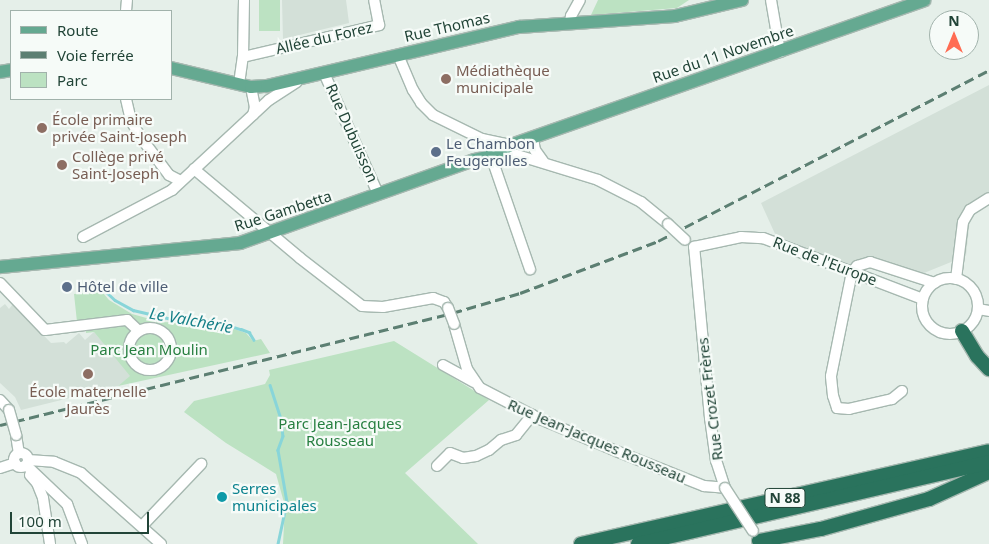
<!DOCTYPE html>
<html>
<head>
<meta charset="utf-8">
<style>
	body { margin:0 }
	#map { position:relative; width:989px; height:544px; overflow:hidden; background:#e5efe9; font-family:"Noto Sans",sans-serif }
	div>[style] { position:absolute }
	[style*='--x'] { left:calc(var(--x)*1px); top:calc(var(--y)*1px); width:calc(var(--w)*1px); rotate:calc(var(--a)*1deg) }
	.built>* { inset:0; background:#d3e0d8 }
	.green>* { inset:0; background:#bce2c2; transform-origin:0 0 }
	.stream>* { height:2.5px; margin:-1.25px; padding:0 1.25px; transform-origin:1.25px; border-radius:1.25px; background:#88d5d9 }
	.roads { filter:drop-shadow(1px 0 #a6b8b0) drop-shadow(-1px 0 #a6b8b0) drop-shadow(0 1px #a6b8b0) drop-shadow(0 -1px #a6b8b0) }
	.minor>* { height:10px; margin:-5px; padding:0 5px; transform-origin:5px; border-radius:5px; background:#fff }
	.minor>.ring { margin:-5px; padding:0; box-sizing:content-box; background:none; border:10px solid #fff; border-radius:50% }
	.major>* { height:12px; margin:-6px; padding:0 6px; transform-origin:6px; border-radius:6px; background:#65a991 }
	.highway>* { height:14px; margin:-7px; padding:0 7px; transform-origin:7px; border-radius:7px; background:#2a735d }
	.rail>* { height:2.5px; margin-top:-1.25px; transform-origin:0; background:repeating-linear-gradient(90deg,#5c7f72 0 10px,transparent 0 15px) }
	.bridges { filter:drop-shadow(1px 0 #a6b8b0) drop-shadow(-1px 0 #a6b8b0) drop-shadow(0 1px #a6b8b0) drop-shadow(0 -1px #a6b8b0) }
	.minor-bridge>* { height:10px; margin:-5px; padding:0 5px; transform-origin:5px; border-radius:5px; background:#fff }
	.dots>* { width:14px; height:14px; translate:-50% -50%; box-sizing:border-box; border:2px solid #f6fbf8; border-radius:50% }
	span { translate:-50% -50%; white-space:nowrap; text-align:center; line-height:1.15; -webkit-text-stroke:4.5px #f6fbf8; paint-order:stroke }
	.shield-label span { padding:1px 4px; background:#f6fbf8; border:1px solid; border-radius:4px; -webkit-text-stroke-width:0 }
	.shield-label { font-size:14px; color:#214437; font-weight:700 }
	.street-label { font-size:15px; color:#214437 }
	.education-label { font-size:15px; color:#785e54 }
	.left { translate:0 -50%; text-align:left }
	.service-label { font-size:15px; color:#4e5e75 }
	.park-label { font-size:15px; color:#277f40 }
	.culture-label { font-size:15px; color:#0d838f }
	.water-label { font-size:16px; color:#147f87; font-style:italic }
	.legend { position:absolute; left:10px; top:10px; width:162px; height:90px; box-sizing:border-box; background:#f6fbf8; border:1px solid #a1b2ab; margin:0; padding:6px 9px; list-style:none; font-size:15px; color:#214437 }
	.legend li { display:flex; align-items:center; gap:10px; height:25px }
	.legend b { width:25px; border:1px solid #a1b2ab }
	.north { position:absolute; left:929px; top:10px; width:50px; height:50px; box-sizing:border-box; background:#f6fbf8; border:1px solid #a1b2ab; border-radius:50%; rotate:0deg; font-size:14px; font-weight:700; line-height:20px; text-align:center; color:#214437 }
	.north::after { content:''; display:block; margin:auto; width:18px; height:22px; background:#ff6c53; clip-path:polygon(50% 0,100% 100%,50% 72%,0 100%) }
	.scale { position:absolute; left:10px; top:512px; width:139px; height:22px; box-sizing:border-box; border:2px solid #214437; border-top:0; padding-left:6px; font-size:15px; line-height:18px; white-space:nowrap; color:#214437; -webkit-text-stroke:4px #f6fbf8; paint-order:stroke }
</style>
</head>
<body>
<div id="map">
	<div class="built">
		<i style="clip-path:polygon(282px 0,346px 0,349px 23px,283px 39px)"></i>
		<i style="clip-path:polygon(989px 85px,989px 204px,981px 206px,970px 219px,966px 256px,924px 273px,870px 259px,849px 264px,776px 236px,761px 203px)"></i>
		<i style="clip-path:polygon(5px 304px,9px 309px,13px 304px,51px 343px,64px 342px,66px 344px,79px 333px,85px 340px,94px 332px,131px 376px,118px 386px,21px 410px,15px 397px,0 383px,0 308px)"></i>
	</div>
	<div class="green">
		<i style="left:259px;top:0;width:21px;height:31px"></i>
		<i style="clip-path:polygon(598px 0,689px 0,677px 8px,591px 15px)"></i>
		<i style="clip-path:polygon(98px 287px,109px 300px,132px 314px,161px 322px,219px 324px,246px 333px,253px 341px,261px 339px,270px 353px,118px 386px,130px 376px,94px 332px,86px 333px,85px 321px,77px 322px,74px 294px,87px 293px)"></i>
		<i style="clip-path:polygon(394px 341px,489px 400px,405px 473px,478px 544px,283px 544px,285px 506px,276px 474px,226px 443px,184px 412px,194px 401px,265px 384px,270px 375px,269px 370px)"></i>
	</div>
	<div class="stream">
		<i style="--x:101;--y:287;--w:19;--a:43"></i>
		<i style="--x:115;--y:300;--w:21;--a:29"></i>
		<i style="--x:133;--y:310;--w:37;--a:13"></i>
		<i style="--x:169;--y:318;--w:45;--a:3.8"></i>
		<i style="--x:214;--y:321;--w:28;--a:17"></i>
		<i style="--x:241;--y:329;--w:9;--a:21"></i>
		<i style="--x:249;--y:332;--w:9;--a:58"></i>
		<i style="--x:270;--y:385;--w:35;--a:72"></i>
		<i style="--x:281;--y:418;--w:18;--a:84"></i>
		<i style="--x:283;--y:436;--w:15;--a:110"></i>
		<i style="--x:278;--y:450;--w:53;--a:80.2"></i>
		<i style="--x:287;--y:502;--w:43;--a:102.1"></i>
	</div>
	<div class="roads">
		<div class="minor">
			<i style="--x:771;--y:0;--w:53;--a:80.2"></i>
			<i style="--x:126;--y:11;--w:11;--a:-85"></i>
			<i style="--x:570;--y:22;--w:6;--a:-81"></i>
			<i style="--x:571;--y:16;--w:18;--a:-61"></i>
			<i style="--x:398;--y:55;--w:38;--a:67"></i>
			<i style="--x:413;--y:90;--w:15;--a:58"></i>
			<i style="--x:421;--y:103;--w:17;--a:45"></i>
			<i style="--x:433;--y:115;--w:55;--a:26.1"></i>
			<i style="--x:482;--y:139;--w:30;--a:12"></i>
			<i style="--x:243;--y:57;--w:140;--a:-13.2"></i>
			<i style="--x:379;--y:25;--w:25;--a:-101"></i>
			<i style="--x:324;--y:73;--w:133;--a:65.9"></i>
			<i style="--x:239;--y:84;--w:27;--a:-82"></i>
			<i style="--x:243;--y:57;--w:57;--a:-89"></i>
			<i style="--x:251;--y:87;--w:20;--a:79"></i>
			<i style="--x:255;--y:107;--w:8;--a:104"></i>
			<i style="--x:126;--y:99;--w:23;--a:77"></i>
			<i style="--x:131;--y:121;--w:21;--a:59"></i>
			<i style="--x:142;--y:139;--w:45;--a:53.1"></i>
			<i style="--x:169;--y:175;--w:13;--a:27"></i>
			<i style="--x:533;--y:138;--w:12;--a:81"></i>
			<i style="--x:535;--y:150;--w:14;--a:54"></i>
			<i style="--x:504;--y:151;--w:98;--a:17.1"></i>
			<i style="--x:598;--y:180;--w:48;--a:27.1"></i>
			<i style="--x:641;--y:202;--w:35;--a:39"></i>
			<i style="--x:491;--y:156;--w:120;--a:71"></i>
			<i style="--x:194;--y:169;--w:138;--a:40"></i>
			<i style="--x:300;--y:258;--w:78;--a:37.7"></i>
			<i style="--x:362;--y:306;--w:21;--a:3"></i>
			<i style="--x:383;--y:307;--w:51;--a:-10.2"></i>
			<i style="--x:433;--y:298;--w:12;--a:20"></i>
			<i style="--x:444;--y:302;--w:7;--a:56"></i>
			<i style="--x:83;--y:237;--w:101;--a:-27.8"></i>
			<i style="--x:172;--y:190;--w:132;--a:-42.9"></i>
			<i style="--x:269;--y:100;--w:33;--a:-33"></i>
			<i style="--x:694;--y:247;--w:48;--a:-12"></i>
			<i style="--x:741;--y:237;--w:22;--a:3"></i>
			<i style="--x:763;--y:238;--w:171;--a:20.9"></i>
			<i class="ring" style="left:922px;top:278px;width:46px;height:46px"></i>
			<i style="--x:956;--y:279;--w:57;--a:-83"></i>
			<i style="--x:963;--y:222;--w:14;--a:-60"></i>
			<i style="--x:970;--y:210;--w:22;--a:-32"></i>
			<i style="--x:0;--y:283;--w:65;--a:46.2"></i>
			<i style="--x:45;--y:330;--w:83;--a:-7"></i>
			<i style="--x:127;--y:320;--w:16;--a:43"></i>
			<i style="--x:978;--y:309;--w:11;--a:10"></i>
			<i style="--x:454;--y:324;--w:47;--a:73.9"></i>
			<i style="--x:467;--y:369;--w:23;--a:56"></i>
			<i style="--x:480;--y:388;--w:70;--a:27.3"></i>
			<i style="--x:542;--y:420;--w:80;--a:22.7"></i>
			<i style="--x:616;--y:451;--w:95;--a:21.7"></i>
			<i style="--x:704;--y:486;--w:21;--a:5"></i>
			<i style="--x:725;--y:488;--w:28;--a:-108"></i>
			<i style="--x:716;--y:461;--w:43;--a:-97.9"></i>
			<i style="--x:710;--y:418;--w:172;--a:-95.3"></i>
			<i class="ring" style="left:129px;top:328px;width:32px;height:32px"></i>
			<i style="--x:443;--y:365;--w:35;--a:29"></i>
			<i style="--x:902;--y:391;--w:13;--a:141"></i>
			<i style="--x:892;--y:399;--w:44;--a:166.9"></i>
			<i style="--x:849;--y:409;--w:12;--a:-175"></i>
			<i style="--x:837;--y:408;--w:13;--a:-108"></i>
			<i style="--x:833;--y:396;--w:20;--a:-96"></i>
			<i style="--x:831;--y:376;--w:106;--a:-78.6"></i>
			<i style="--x:852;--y:272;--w:8;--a:-50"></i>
			<i style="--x:857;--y:266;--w:14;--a:-17"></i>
			<i style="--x:870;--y:262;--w:68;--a:17.9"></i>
			<i style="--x:0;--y:400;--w:13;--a:48"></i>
			<i style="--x:16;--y:435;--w:18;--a:81"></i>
			<i class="ring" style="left:14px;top:453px;width:4px;height:4px"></i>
			<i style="--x:28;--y:460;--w:26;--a:4"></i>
			<i style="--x:54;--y:462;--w:29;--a:22"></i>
			<i style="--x:81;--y:473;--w:107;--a:41.6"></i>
			<i style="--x:26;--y:465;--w:57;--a:43.6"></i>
			<i style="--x:67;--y:504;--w:43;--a:69.4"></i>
			<i style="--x:437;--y:466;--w:18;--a:-45"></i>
			<i style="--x:450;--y:453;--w:14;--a:21"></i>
			<i style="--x:463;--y:458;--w:13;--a:-9"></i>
			<i style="--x:476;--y:456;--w:14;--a:-25"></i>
			<i style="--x:489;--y:450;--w:16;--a:-40"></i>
			<i style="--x:501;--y:440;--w:16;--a:-18"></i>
			<i style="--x:516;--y:435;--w:26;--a:-51"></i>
			<i style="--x:0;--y:468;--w:16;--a:-18"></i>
			<i style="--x:30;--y:475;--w:11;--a:49"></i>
			<i style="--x:37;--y:483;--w:16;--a:68"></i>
			<i style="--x:43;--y:498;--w:47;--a:81.3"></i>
			<i style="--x:142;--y:526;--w:86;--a:-46.4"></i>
		</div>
		<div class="major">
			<i style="--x:171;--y:68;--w:82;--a:13.4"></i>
			<i style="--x:251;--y:87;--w:16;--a:-4"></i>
			<i style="--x:267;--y:86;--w:259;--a:-13.2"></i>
			<i style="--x:519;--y:27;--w:156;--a:-4"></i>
			<i style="--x:675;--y:16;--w:69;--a:-13.4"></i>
			<i style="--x:0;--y:72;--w:11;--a:-10"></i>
			<i style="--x:0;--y:267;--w:241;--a:-5.7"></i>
			<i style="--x:240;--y:243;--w:248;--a:-19.5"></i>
			<i style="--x:474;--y:160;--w:17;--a:-13"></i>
			<i style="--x:491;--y:156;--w:23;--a:-29"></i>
			<i style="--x:511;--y:145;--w:438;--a:-19.3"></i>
		</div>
		<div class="highway">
			<i style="--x:962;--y:331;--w:29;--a:59"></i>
			<i style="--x:977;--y:356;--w:18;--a:47"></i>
			<i style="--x:759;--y:541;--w:63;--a:-11"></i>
			<i style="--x:821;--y:529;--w:112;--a:-15.5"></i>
			<i style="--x:929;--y:499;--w:66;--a:-24.2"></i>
			<i style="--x:581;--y:544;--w:418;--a:-12.8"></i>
			<i style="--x:638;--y:544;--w:360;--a:-13.1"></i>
		</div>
	</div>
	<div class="rail">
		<i style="--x:0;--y:425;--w:466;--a:-13.9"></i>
		<i style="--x:452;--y:313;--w:71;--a:-16.4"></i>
		<i style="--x:520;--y:293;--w:147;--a:-20.6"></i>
		<i style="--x:658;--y:241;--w:373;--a:-27.3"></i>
	</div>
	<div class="bridges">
		<div class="minor-bridge">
			<i style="--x:668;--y:224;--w:23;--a:43"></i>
			<i style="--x:448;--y:308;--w:17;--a:69"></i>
			<i style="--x:9;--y:410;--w:26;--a:74"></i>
			<i style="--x:725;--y:488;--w:51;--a:56.9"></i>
		</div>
	</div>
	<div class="dots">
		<i style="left:446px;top:79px;background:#8d6e63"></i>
		<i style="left:42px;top:128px;background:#8d6e63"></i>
		<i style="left:436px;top:152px;background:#5c6f8a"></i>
		<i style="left:62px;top:165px;background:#8d6e63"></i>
		<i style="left:67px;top:287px;background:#5c6f8a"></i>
		<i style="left:88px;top:374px;background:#8d6e63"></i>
		<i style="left:222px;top:497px;background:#0f9aa8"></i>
	</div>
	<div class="shield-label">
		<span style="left:785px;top:498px">N 88</span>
	</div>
	<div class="street-label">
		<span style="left:447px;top:27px;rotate:-13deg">Rue Thomas</span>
		<span style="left:324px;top:38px;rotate:-13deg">Allée du Forez</span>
		<span style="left:723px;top:54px;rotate:-19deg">Rue du 11 Novembre</span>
		<span style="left:352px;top:133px;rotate:66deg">Rue Dubuisson</span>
		<span style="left:283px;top:211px;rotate:-18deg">Rue Gambetta</span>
		<span style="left:825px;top:261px;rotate:21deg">Rue de l'Europe</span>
		<span style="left:710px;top:399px;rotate:-97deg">Rue Crozet Frères</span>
		<span style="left:597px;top:441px;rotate:23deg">Rue Jean-Jacques Rousseau</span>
	</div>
	<div class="education-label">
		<span class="left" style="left:456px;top:79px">Médiathèque<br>municipale</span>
		<span class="left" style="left:52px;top:128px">École primaire<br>privée Saint-Joseph</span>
		<span class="left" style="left:72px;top:165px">Collège privé<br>Saint-Joseph</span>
		<span style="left:88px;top:400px">École maternelle<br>Jaurès</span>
	</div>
	<div class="service-label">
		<span class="left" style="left:446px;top:152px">Le Chambon<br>Feugerolles</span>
		<span class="left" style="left:77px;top:287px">Hôtel de ville</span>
	</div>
	<div class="park-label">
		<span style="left:149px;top:350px">Parc Jean Moulin</span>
		<span style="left:340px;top:432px">Parc Jean-Jacques<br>Rousseau</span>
	</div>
	<div class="culture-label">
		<span class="left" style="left:232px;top:497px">Serres<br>municipales</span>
	</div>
	<div class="water-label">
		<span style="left:191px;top:320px;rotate:10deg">Le Valchérie</span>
	</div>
	<ul class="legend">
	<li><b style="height:6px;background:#65a991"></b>Route</li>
	<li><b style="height:6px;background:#5c7f72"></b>Voie ferrée</li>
	<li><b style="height:14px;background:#bce2c2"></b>Parc</li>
	</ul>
	<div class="north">N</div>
	<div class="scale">100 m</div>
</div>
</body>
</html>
